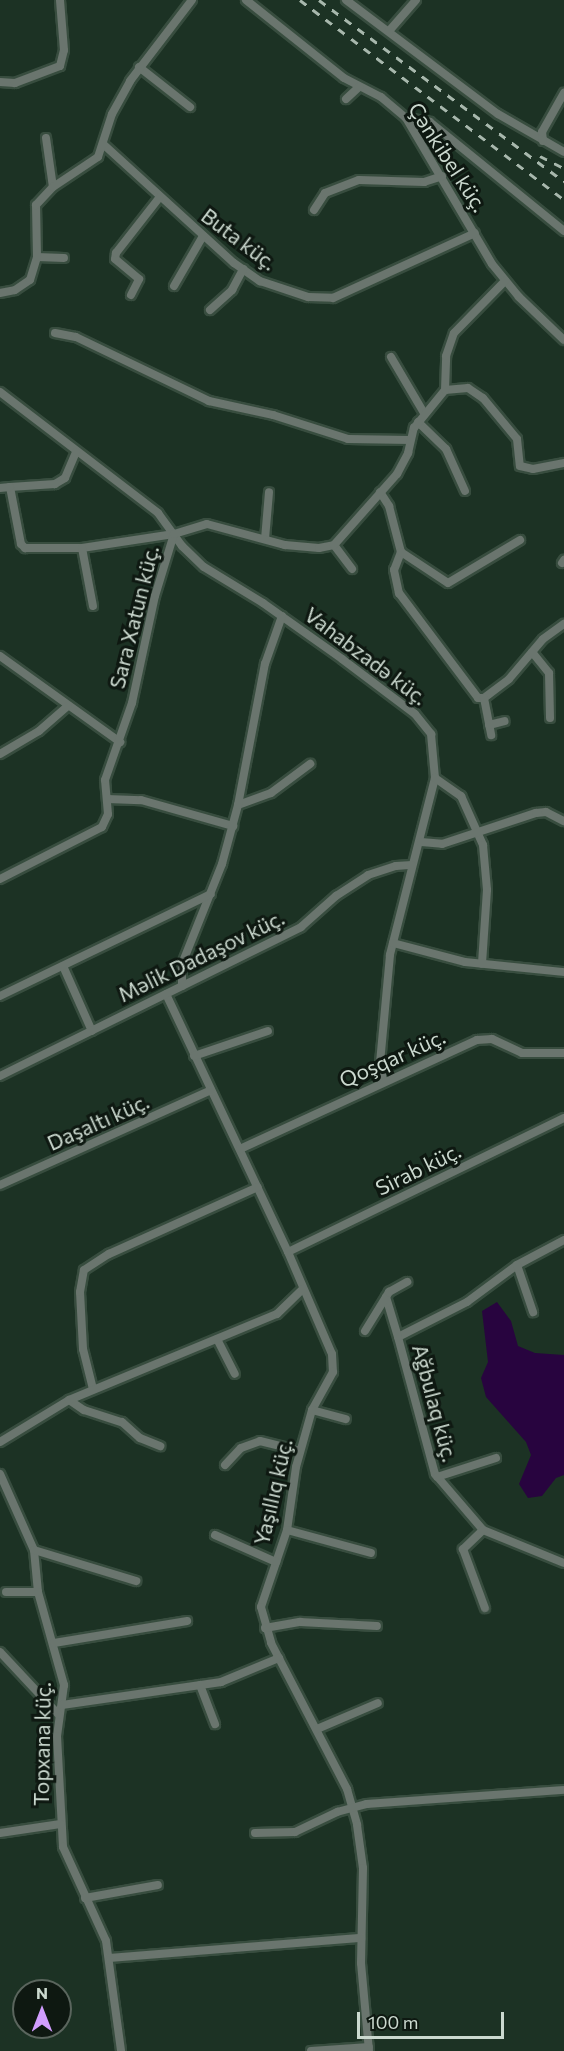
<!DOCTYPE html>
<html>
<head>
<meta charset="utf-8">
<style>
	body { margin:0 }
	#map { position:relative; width:564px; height:2051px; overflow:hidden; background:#1c3224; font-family:Commissioner,sans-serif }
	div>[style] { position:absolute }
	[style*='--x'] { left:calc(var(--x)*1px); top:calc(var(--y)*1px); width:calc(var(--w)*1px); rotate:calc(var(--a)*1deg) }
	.water>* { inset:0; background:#28043f }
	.roads { filter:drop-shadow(2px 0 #384d3f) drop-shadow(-2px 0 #384d3f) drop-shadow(0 2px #384d3f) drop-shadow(0 -2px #384d3f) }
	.street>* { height:8px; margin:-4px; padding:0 4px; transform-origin:4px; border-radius:4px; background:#6a756e }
	.rail>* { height:3px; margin-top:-1.5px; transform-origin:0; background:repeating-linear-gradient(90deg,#a8b8ad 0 8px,transparent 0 16px) }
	span { translate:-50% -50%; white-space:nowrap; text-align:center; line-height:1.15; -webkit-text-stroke:6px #0e1811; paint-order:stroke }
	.street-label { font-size:21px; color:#cbd9cf }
	.north { position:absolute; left:12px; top:1979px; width:60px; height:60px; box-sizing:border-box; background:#0e1811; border:2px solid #5a655d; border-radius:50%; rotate:0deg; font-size:16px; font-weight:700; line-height:24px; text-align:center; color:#cbd9cf }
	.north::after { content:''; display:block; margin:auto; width:21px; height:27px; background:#d19dfe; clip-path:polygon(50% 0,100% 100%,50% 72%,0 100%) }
	.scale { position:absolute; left:357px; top:2012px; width:147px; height:27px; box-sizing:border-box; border:3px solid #cbd9cf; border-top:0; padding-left:8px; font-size:18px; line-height:21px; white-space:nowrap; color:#cbd9cf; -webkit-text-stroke:4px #0e1811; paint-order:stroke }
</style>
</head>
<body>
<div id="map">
	<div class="water">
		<i style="clip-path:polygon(497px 1302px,511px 1321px,518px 1346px,535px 1353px,564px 1355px,564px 1475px,556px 1478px,542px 1496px,528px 1498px,519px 1484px,531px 1455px,526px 1442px,486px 1397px,481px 1378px,488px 1362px,482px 1311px)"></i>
	</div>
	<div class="roads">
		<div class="street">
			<i style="--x:246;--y:0;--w:125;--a:38.5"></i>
			<i style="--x:344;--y:78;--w:42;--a:27.2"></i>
			<i style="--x:381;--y:97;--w:33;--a:40"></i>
			<i style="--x:406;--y:118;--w:169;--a:59.5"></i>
			<i style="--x:492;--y:264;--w:43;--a:50.7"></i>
			<i style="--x:519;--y:297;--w:62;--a:43.7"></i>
			<i style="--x:346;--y:0;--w:190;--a:36.9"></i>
			<i style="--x:498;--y:114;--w:76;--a:29.9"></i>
			<i style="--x:389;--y:31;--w:41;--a:-48.9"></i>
			<i style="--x:139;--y:67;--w:65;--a:38.1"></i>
			<i style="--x:0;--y:82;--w:15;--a:4"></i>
			<i style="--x:15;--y:83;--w:48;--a:-20.7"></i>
			<i style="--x:60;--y:66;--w:16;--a:-76"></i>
			<i style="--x:64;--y:50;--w:50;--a:-94.6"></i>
			<i style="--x:346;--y:99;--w:18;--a:-43"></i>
			<i style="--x:406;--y:118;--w:24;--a:9"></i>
			<i style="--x:430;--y:122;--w:173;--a:39.1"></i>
			<i style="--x:46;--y:138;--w:49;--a:81.9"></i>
			<i style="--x:543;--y:141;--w:9;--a:-96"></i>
			<i style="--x:542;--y:132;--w:45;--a:-60.6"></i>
			<i style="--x:103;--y:144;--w:177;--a:42.3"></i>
			<i style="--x:234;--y:263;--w:32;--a:35"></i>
			<i style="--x:260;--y:281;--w:51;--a:18.4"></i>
			<i style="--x:308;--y:297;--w:25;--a:2"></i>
			<i style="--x:333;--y:298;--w:156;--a:-24.6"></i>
			<i style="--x:314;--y:210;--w:20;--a:-57"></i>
			<i style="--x:325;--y:193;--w:36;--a:-21"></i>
			<i style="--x:359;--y:180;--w:65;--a:1.8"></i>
			<i style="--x:424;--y:182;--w:19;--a:-18"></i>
			<i style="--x:37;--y:257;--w:27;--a:2"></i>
			<i style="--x:174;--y:286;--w:58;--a:-59.9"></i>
			<i style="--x:0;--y:293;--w:15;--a:-11"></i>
			<i style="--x:15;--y:290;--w:18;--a:-34"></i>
			<i style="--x:30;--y:280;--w:24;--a:-73"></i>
			<i style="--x:37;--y:257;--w:52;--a:-91.1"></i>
			<i style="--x:36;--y:205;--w:25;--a:-47"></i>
			<i style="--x:53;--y:187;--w:54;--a:-33.7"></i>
			<i style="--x:98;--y:157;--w:45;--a:-72"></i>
			<i style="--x:112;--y:114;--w:38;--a:-61"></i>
			<i style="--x:130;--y:81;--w:102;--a:-52.6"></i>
			<i style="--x:131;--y:295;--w:18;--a:-63"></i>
			<i style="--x:139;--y:279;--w:31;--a:-140"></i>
			<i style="--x:115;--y:259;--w:6;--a:-81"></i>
			<i style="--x:116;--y:253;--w:70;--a:-52"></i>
			<i style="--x:210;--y:310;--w:30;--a:-42"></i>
			<i style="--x:232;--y:290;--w:24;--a:-62"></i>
			<i style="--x:55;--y:333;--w:21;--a:11"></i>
			<i style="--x:76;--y:337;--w:148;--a:25.7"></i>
			<i style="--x:209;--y:401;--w:66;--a:12.3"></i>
			<i style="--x:273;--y:415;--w:79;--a:17.7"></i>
			<i style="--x:348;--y:439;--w:62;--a:0.9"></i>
			<i style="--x:391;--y:357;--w:65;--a:59.5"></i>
			<i style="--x:445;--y:390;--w:23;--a:-5"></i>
			<i style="--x:468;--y:388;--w:18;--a:34"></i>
			<i style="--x:483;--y:398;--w:53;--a:50.3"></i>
			<i style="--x:517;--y:439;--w:27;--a:84"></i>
			<i style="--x:520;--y:466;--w:13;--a:13"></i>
			<i style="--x:533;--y:469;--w:32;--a:-11"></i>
			<i style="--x:0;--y:392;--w:199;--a:37.4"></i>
			<i style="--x:158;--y:513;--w:41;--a:54"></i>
			<i style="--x:182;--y:546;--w:30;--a:44"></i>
			<i style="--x:204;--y:567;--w:69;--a:31.4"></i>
			<i style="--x:263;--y:603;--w:97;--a:35.3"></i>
			<i style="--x:342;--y:659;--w:91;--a:37"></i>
			<i style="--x:415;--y:714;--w:26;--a:51"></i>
			<i style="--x:431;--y:734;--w:44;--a:84.8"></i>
			<i style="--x:435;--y:778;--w:183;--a:104.3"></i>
			<i style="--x:390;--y:955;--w:107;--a:95.3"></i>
			<i style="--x:380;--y:1062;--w:19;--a:81"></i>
			<i style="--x:418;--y:422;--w:39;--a:44"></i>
			<i style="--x:446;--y:449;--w:46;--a:65.7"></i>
			<i style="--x:76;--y:452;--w:28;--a:113"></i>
			<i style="--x:65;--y:478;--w:12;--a:149"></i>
			<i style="--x:55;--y:484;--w:45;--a:176.2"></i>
			<i style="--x:10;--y:487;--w:58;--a:79.1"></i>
			<i style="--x:21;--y:544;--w:6;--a:45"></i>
			<i style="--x:25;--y:548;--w:57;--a:0"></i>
			<i style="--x:82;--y:548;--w:93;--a:-8.7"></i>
			<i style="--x:0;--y:488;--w:10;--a:-6"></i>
			<i style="--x:380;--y:492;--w:17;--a:57"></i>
			<i style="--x:389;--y:506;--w:48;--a:75.4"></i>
			<i style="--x:401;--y:552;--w:19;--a:111"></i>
			<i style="--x:394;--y:570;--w:24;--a:78"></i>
			<i style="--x:399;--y:593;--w:131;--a:53"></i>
			<i style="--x:478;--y:698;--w:6;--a:0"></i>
			<i style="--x:484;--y:698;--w:31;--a:-37"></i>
			<i style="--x:509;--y:679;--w:52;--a:-49.6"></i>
			<i style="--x:543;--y:639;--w:26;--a:-36"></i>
			<i style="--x:265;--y:539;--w:47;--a:-85.1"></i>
			<i style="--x:334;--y:545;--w:30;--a:53"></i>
			<i style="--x:82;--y:548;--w:59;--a:79.3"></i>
			<i style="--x:401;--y:552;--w:56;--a:33.4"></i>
			<i style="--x:448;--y:583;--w:84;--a:-30.8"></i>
			<i style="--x:562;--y:563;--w:4;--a:-56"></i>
			<i style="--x:532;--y:652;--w:27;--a:51"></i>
			<i style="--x:549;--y:673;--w:45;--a:88.7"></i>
			<i style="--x:0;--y:656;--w:148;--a:35.6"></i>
			<i style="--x:484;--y:698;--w:38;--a:79"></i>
			<i style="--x:489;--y:725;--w:16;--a:-14"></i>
			<i style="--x:0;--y:754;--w:45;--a:-30.5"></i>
			<i style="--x:39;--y:731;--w:38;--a:-41"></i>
			<i style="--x:435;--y:778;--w:32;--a:35"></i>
			<i style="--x:461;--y:796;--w:54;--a:65.8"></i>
			<i style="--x:483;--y:845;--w:45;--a:84.9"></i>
			<i style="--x:487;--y:890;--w:74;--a:93.9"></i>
			<i style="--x:107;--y:799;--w:34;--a:2"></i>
			<i style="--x:141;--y:800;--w:96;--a:15.8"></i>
			<i style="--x:238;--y:805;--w:35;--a:-20"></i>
			<i style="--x:271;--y:793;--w:49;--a:-36.6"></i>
			<i style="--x:421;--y:842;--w:21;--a:5"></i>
			<i style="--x:442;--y:844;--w:99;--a:-18.3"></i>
			<i style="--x:536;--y:813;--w:10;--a:-6"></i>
			<i style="--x:546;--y:812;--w:20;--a:27"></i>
			<i style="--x:0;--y:879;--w:114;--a:-27"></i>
			<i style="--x:102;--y:827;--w:14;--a:-65"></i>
			<i style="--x:108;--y:814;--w:34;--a:-95"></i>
			<i style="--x:105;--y:780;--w:82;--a:-70.7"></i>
			<i style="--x:132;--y:703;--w:109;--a:-77.9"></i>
			<i style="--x:155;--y:596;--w:65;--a:-73"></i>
			<i style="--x:174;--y:534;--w:34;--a:-17"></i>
			<i style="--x:207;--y:524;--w:81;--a:15.1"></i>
			<i style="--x:285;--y:545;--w:34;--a:5"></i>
			<i style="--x:319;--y:548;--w:15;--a:-11"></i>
			<i style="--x:334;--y:545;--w:95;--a:-48.4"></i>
			<i style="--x:397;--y:474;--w:24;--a:-62"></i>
			<i style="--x:408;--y:453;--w:26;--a:-77"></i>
			<i style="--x:414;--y:428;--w:49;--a:-50.8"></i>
			<i style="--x:445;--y:390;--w:34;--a:-88"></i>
			<i style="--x:446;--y:356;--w:24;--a:-71"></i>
			<i style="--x:454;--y:333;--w:73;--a:-45.6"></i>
			<i style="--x:393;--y:943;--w:74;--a:14.8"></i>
			<i style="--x:465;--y:962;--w:100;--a:5.8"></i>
			<i style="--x:63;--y:966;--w:71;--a:66"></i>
			<i style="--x:182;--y:986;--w:22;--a:-90"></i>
			<i style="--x:182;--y:964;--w:108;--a:-68.2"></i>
			<i style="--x:222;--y:864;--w:61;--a:-74.8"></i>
			<i style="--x:238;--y:805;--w:144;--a:-79.2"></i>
			<i style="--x:265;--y:664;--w:51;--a:-70.5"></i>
			<i style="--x:166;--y:994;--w:285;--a:64.7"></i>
			<i style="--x:288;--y:1252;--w:111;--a:66.7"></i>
			<i style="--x:332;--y:1354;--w:18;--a:87"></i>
			<i style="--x:333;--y:1372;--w:43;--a:118.9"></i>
			<i style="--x:312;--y:1410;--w:59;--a:105.7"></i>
			<i style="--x:296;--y:1467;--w:64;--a:98.1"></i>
			<i style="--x:287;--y:1530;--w:81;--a:108.7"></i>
			<i style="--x:261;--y:1607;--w:37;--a:74"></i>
			<i style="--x:271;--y:1643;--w:165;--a:62.5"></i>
			<i style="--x:347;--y:1789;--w:37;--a:74"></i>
			<i style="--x:357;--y:1825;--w:43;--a:82.1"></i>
			<i style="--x:363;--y:1868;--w:95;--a:91.2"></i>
			<i style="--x:361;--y:1963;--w:88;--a:84.8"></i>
			<i style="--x:0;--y:996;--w:234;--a:-25.8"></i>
			<i style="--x:194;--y:1056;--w:78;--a:-18.7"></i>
			<i style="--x:0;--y:1076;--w:336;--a:-26.3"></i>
			<i style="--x:301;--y:927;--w:47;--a:-41.5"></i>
			<i style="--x:336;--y:896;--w:38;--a:-33"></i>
			<i style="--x:368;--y:875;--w:29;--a:-18"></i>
			<i style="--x:396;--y:866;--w:16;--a:-4"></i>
			<i style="--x:240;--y:1149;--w:261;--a:-24.7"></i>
			<i style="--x:477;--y:1040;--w:15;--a:-4"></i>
			<i style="--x:492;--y:1039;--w:33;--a:25"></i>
			<i style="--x:522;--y:1053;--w:42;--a:0"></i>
			<i style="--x:0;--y:1185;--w:231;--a:-24.2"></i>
			<i style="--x:564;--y:1240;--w:53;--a:152"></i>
			<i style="--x:517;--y:1265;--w:62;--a:143.5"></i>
			<i style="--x:467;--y:1302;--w:77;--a:153.1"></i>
			<i style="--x:398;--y:1337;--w:142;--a:74.9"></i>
			<i style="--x:435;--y:1474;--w:74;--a:49.4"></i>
			<i style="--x:483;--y:1530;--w:87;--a:22.2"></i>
			<i style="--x:288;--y:1252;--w:307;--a:-25.9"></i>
			<i style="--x:517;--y:1265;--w:50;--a:71.2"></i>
			<i style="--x:386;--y:1297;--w:42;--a:73.3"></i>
			<i style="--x:365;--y:1331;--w:46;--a:-58.4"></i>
			<i style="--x:389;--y:1292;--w:21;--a:-29"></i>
			<i style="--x:217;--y:1339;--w:39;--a:63"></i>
			<i style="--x:93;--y:1389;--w:41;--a:-104"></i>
			<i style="--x:83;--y:1349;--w:57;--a:-93"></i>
			<i style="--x:80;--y:1292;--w:22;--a:-80"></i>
			<i style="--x:84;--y:1270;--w:30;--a:-33"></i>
			<i style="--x:109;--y:1254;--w:163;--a:-24.2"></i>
			<i style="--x:69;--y:1400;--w:18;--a:34"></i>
			<i style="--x:84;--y:1410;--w:40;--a:18"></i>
			<i style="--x:122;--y:1422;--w:24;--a:42"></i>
			<i style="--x:140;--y:1438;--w:22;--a:22"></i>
			<i style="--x:312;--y:1410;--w:35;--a:15"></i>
			<i style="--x:0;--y:1442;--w:81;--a:-31.3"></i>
			<i style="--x:69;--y:1400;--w:225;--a:-22.5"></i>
			<i style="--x:277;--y:1314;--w:36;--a:-44"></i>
			<i style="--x:225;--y:1465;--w:23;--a:-47"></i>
			<i style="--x:241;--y:1448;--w:20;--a:-20"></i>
			<i style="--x:260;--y:1441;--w:41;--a:14"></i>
			<i style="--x:0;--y:1474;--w:83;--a:65.9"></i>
			<i style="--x:34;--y:1550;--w:42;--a:84.6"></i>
			<i style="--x:38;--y:1592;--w:97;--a:74.4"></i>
			<i style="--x:64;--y:1685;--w:51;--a:97.8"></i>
			<i style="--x:57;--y:1736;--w:111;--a:86.9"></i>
			<i style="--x:63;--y:1847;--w:103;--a:65.4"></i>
			<i style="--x:106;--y:1941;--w:111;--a:82.2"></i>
			<i style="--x:437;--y:1477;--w:62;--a:-17.9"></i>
			<i style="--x:287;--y:1530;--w:87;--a:15.3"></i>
			<i style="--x:483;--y:1530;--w:28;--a:136"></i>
			<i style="--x:463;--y:1549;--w:63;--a:69.6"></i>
			<i style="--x:215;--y:1535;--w:67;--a:23.9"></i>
			<i style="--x:34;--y:1550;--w:107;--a:16.9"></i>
			<i style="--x:6;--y:1592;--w:32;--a:0"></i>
			<i style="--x:265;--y:1628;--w:36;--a:-10"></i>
			<i style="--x:300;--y:1622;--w:77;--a:3"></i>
			<i style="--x:54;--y:1643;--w:135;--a:-9.4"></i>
			<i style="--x:0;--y:1652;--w:86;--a:46.9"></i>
			<i style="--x:200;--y:1685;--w:42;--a:69"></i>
			<i style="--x:62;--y:1705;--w:161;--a:-8.2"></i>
			<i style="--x:221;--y:1682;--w:63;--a:-22.5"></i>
			<i style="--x:317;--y:1729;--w:66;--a:-23.1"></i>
			<i style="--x:0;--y:1833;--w:61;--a:-8.5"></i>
			<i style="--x:255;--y:1833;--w:40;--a:-1.4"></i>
			<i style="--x:295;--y:1832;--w:47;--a:-25.5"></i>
			<i style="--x:337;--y:1812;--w:31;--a:-15"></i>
			<i style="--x:367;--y:1804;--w:197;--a:-4.1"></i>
			<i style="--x:85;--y:1898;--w:74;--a:-10.1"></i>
			<i style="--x:110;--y:1958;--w:252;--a:-4.6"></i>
			<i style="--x:311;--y:2051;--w:58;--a:-3.9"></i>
		</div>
	</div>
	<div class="rail">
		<i style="--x:300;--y:0;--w:331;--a:37.1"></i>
		<i style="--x:319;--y:0;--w:305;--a:36.5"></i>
		<i style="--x:540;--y:156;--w:27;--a:27"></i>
	</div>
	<div class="street-label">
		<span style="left:448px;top:157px;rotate:57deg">Çənkibel küç.</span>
		<span style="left:239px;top:239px;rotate:37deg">Buta küç.</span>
		<span style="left:134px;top:617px;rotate:-76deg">Sara Xatun küç.</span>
		<span style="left:366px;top:656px;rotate:37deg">Vahabzadə küç.</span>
		<span style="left:201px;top:956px;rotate:-26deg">Məlik Dadaşov küç.</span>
		<span style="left:392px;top:1058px;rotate:-24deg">Qoşqar küç.</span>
		<span style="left:98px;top:1122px;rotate:-24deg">Daşaltı küç.</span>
		<span style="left:418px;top:1169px;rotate:-26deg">Sirab küç.</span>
		<span style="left:435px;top:1403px;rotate:75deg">Ağbulaq küç.</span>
		<span style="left:273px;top:1492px;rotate:-77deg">Yaşıllıq küç.</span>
		<span style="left:42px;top:1744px;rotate:-89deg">Topxana küç.</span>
	</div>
	<div class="north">N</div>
	<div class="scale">100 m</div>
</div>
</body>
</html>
